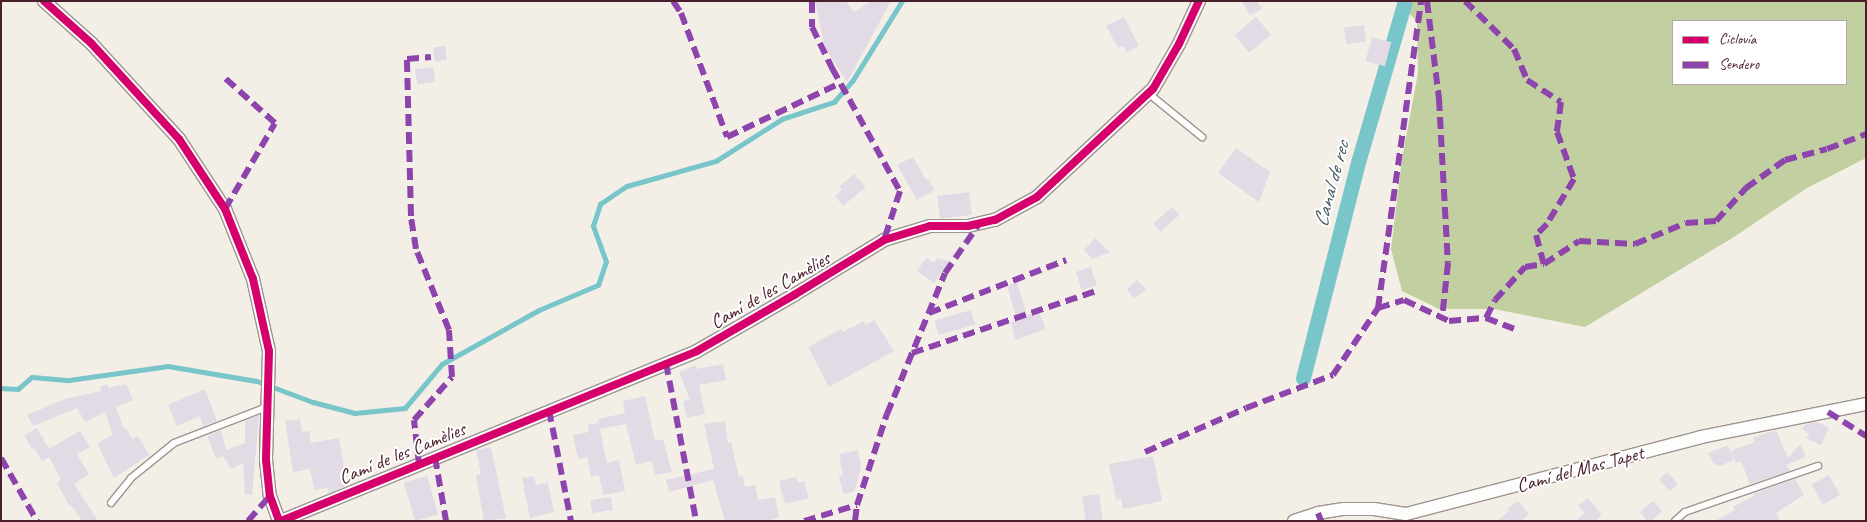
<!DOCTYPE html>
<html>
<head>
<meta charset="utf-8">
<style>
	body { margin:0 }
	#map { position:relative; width:1867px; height:522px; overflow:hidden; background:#f3efe7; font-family:Caveat,sans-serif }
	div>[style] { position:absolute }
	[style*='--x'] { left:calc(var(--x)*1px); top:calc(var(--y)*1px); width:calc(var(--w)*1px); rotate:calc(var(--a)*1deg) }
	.forest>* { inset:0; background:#c2d0a1 }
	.stream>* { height:4.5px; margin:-2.25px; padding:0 2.25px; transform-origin:2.25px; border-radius:2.25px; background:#78c5ca }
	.canal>* { height:15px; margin:-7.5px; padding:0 7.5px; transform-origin:7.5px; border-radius:7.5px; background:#78c5ca }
	.building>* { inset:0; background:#e2dae4; transform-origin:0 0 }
	.roads { filter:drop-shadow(1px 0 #9e9492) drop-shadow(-1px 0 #9e9492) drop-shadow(0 1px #9e9492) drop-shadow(0 -1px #9e9492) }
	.service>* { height:6px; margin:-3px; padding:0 3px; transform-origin:3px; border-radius:3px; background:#fdfdfb }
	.minor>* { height:12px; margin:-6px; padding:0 6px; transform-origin:6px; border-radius:6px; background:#fdfdfb }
	.quiet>* { height:6px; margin-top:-3px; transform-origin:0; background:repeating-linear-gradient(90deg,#8e44ad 0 12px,transparent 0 18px) }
	.cycleway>* { height:8px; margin:-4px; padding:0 4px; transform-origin:4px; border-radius:4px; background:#d6006c }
	span { translate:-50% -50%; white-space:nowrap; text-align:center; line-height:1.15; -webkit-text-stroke:4px #fff; paint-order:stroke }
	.street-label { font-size:20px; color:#4a1f2b }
	.water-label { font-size:21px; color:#475a65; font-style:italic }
	.frame { position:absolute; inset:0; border:2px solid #4a1f2b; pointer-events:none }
	.legend { position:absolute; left:1672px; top:20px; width:175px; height:65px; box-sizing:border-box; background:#fff; border:1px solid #b7a5aa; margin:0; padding:6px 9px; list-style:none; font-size:15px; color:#4a1f2b }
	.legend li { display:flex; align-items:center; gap:10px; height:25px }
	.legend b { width:25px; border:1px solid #b7a5aa }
</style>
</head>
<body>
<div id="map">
	<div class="forest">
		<i style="clip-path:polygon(evenodd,1399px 1px,1866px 1px,1866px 158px,1807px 188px,1734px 237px,1585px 327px,1494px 309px,1439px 309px,1402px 291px,1391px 249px,1402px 159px,1418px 73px,1417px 22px,1399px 1px,1673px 21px,1846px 21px,1846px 84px,1673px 84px,1673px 21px)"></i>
	</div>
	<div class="stream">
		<i style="--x:1;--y:388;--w:17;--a:3"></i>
		<i style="--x:18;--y:389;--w:18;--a:-41"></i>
		<i style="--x:32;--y:377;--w:37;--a:5"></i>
		<i style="--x:69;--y:380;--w:100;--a:-8"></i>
		<i style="--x:168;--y:366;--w:90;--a:9.6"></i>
		<i style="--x:257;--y:381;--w:60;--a:20.6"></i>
		<i style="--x:313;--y:402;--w:43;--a:14.7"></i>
		<i style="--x:355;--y:413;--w:50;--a:-5.7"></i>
		<i style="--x:405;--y:408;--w:57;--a:-49.9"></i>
		<i style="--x:442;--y:364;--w:111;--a:-29.1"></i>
		<i style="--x:539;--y:310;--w:64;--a:-23"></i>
		<i style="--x:598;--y:285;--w:24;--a:-71"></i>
		<i style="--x:606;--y:262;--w:38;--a:-110"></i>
		<i style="--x:593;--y:226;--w:23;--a:-72"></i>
		<i style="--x:600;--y:204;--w:32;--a:-34"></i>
		<i style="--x:627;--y:186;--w:92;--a:-15.7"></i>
		<i style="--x:716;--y:161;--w:78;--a:-32.5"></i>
		<i style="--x:782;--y:119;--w:55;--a:-18.1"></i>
		<i style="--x:834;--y:102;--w:29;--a:-49"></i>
		<i style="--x:853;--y:80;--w:93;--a:-58.2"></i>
	</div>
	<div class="canal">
		<i style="--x:1303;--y:378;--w:226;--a:-75.7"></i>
		<i style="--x:1359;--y:159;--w:165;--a:-73.8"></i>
	</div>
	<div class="building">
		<i style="clip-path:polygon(815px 1px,846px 1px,854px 12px,871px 1px,891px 1px,847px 82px,825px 48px)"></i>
		<i style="clip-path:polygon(1242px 1px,1257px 1px,1262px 9px,1250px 15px)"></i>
		<i style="clip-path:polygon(1124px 17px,1139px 46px,1127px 52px,1123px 46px,1118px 48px,1106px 26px)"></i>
		<i style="left:1256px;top:17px;width:23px;height:28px;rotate:50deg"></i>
		<i style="left:1364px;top:25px;width:17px;height:20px;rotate:83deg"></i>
		<i style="left:1372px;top:37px;width:20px;height:25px;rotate:15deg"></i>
		<i style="left:445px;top:46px;width:14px;height:12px;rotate:82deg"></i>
		<i style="left:433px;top:67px;width:15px;height:18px;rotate:82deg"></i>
		<i style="clip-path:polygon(1236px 148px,1270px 172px,1259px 202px,1218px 173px)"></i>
		<i style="clip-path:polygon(913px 157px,926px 180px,928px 179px,935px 190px,917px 200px,897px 165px)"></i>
		<i style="clip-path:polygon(854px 174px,866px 187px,843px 206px,835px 196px,842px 190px,839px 187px)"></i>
		<i style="left:969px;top:192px;width:23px;height:32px;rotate:83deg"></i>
		<i style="left:1172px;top:207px;width:11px;height:25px;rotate:49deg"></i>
		<i style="clip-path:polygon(1095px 238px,1110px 252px,1092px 259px,1084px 250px)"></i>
		<i style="clip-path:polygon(926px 258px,934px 263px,937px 258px,949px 261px,934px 283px,917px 271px)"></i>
		<i style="left:1091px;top:267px;width:19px;height:16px;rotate:72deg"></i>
		<i style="clip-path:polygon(1137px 280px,1146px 289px,1134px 299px,1127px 289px)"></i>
		<i style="clip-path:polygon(1017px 282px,1027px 315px,1039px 312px,1046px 329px,1015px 340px,1011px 322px,1017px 320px,1007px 286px)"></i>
		<i style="left:971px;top:310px;width:15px;height:38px;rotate:74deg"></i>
		<i style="clip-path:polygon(874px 320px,894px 351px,829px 387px,808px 347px,841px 329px,843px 332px,864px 321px,866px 325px)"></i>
		<i style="clip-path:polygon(723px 364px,726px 380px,699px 385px,705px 414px,687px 418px,683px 401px,690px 400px,679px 372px,695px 365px,696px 369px)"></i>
		<i style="clip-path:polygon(107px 384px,108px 388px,126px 384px,133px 400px,116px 407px,124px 429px,126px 428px,132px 439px,138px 436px,149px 455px,114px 478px,97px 443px,113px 435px,105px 412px,85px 422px,77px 408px,33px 426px,27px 415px,65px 399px,101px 391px,100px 387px)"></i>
		<i style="clip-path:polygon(205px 389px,217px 421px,203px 426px,200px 416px,177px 426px,168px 405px)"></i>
		<i style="clip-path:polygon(645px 396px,655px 441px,663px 439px,672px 472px,655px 475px,652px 461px,636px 465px,626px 424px,600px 429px,607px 463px,619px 460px,625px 491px,603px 495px,599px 475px,591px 477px,587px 457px,578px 459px,573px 435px,589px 432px,588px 425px,598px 423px,598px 419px,625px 413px,623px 401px)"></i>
		<i style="clip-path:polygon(259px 415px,252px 495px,245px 495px,243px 463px,231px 469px,223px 456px,216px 459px,207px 436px,221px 430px,226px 450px,245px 443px,245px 421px)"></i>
		<i style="clip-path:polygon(300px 419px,302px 432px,309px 431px,311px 443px,339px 438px,347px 485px,329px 493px,328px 488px,314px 490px,310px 469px,293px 472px,285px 421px)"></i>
		<i style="clip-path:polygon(725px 421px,728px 443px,731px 442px,739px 477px,743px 476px,745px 487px,755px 485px,758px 500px,775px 497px,779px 518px,764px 521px,725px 521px,713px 480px,669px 492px,666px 480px,714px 469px,704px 424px)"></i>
		<i style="clip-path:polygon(1817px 422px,1829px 428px,1821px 445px,1806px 438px,1809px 435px,1802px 428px,1807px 424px)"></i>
		<i style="clip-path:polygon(37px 428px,49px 449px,80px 431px,90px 447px,77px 454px,89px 474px,74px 484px,98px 521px,82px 521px,72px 506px,70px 507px,57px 483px,61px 480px,49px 457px,42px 461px,34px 448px,32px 449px,24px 435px)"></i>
		<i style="clip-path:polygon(1776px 430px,1788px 458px,1800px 444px,1806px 457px,1786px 465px,1790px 471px,1750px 484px,1741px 461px,1736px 463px,1731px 451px,1755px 442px,1753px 438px)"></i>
		<i style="clip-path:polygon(1728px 445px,1734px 460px,1720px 466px,1713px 463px,1708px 453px)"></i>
		<i style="clip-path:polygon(491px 447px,506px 518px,484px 521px,476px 475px,481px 474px,476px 450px)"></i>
		<i style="clip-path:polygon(858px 450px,861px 467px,854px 492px,843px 494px,839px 476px,843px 475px,839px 454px)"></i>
		<i style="clip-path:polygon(1153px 456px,1162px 501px,1123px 509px,1121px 499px,1116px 500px,1109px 464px)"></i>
		<i style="left:1667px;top:472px;width:16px;height:11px;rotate:47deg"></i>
		<i style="left:1829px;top:475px;width:23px;height:20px;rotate:61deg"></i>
		<i style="left:427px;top:476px;width:40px;height:24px;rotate:74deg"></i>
		<i style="clip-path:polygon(534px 476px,536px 485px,548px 483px,554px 512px,530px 518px,522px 478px)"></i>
		<i style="clip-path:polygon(796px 477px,798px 483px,804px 481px,809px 498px,785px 504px,779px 481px)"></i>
		<i style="clip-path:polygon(1795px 479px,1804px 495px,1776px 513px,1780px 521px,1715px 521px,1735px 510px,1733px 507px,1754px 496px,1753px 494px)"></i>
		<i style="left:1099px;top:494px;width:27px;height:17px;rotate:82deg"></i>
		<i style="left:611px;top:497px;width:13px;height:21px;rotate:81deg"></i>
		<i style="clip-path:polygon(1588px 498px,1602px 515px,1595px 521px,1576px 521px,1585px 513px,1578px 505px)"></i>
		<i style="clip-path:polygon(1518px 501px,1529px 514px,1521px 521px,1497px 521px,1509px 511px,1507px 509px)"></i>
		<i style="clip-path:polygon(1653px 501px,1662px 511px,1651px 521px,1647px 521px,1640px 512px)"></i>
	</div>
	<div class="roads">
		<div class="service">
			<i style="--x:1148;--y:93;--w:70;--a:39.2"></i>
			<i style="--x:111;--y:503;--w:32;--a:-51"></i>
			<i style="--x:131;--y:478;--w:55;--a:-39.1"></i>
			<i style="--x:174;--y:443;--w:100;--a:-21.2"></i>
			<i style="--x:1675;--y:521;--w:13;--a:-42"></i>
			<i style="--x:1685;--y:512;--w:141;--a:-19.1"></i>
		</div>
		<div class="minor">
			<i style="--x:44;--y:1;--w:63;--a:41.8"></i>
			<i style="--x:91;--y:43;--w:130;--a:47.5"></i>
			<i style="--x:179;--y:139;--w:84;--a:56.7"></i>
			<i style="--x:225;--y:209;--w:75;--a:68.2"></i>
			<i style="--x:253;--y:279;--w:74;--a:77.5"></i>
			<i style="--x:269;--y:351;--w:109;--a:91.6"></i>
			<i style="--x:266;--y:460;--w:36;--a:84"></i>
			<i style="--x:270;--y:496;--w:27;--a:70"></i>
			<i style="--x:281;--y:521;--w:449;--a:-22.2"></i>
			<i style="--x:697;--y:351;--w:112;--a:-30"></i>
			<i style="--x:794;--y:295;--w:105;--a:-31.4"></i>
			<i style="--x:884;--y:240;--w:48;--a:-16.9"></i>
			<i style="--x:930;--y:226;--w:38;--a:0"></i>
			<i style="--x:968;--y:226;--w:28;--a:-13"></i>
			<i style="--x:995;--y:220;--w:48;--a:-28.7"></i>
			<i style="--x:1037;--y:197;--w:158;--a:-43"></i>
			<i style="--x:1153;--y:89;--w:52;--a:-60"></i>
			<i style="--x:1179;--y:44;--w:47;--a:-65.1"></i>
			<i style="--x:1294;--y:521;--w:25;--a:-18"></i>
			<i style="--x:1318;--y:513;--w:26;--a:-9"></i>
			<i style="--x:1344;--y:509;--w:30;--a:0"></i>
			<i style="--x:1374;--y:509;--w:32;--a:9"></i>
			<i style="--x:1406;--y:514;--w:305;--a:-14.6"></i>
			<i style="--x:1701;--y:437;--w:168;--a:-11.3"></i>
		</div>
	</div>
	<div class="quiet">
		<i style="--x:673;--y:1;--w:14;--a:56"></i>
		<i style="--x:681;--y:13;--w:132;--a:69.6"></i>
		<i style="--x:727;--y:137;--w:125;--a:-25.5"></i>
		<i style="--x:812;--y:1;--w:26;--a:90"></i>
		<i style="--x:812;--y:27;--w:46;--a:64"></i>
		<i style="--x:832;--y:68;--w:141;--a:61.1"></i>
		<i style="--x:900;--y:191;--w:52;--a:108.1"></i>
		<i style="--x:1427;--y:1;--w:99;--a:83"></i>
		<i style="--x:1439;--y:99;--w:164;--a:86.9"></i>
		<i style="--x:1448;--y:263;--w:55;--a:96.2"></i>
		<i style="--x:1465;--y:1;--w:69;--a:44.4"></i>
		<i style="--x:1514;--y:49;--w:34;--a:67"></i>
		<i style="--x:1527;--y:80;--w:40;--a:32.9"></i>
		<i style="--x:1561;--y:102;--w:30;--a:98"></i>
		<i style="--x:1557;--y:132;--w:50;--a:70.1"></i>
		<i style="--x:1574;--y:179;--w:52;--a:121"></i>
		<i style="--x:1547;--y:224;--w:16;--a:135"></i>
		<i style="--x:1536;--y:235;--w:30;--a:75"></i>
		<i style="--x:225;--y:209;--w:99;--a:-59.8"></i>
		<i style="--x:275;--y:123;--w:67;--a:-138"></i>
		<i style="--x:1378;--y:308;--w:27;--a:-17"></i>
		<i style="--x:1404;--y:300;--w:50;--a:25"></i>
		<i style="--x:1449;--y:321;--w:37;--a:-5"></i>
		<i style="--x:1486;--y:318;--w:33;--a:21"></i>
		<i style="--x:929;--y:313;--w:147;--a:-21.1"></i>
		<i style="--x:1486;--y:318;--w:20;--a:-63"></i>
		<i style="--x:1495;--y:300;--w:45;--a:-47.7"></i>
		<i style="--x:1525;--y:267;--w:19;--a:-9"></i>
		<i style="--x:1544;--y:264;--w:42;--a:-33.3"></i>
		<i style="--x:1579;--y:241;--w:56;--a:3.1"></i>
		<i style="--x:1635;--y:244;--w:55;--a:-22.4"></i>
		<i style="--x:1686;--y:223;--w:30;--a:-4"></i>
		<i style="--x:1716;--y:221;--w:45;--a:-47.7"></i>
		<i style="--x:1746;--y:188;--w:48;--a:-35.7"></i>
		<i style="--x:1785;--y:160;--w:43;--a:-14.7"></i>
		<i style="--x:1827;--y:149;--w:42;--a:-21"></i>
		<i style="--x:912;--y:353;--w:197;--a:-18.6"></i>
		<i style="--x:666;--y:363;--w:161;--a:79.2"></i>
		<i style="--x:549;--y:410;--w:113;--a:78.8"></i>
		<i style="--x:1828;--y:412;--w:45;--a:32.3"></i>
		<i style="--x:1145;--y:452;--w:110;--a:-23.5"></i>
		<i style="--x:1246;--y:408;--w:93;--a:-20.8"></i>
		<i style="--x:1333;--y:375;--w:81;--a:-56.1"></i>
		<i style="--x:1378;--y:308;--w:310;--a:-82"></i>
		<i style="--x:435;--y:457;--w:65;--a:80.2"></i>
		<i style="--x:1;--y:458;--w:73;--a:60.3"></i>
		<i style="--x:419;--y:464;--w:44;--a:-96.5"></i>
		<i style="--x:414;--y:420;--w:57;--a:-48.5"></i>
		<i style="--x:452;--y:377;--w:47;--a:-93.7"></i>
		<i style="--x:449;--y:330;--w:87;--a:-112.2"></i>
		<i style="--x:416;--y:249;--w:33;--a:-99"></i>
		<i style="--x:411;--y:216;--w:157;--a:-91.5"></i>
		<i style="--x:407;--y:59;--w:24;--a:-5"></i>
		<i style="--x:1318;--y:513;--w:9;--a:69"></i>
		<i style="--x:248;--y:521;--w:33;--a:-49"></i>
		<i style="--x:804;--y:521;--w:55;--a:-16.8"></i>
		<i style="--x:855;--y:521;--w:16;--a:-83"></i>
		<i style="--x:857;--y:505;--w:96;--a:-71.8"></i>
		<i style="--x:887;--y:414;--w:152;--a:-67.6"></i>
		<i style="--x:945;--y:273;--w:60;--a:-55.2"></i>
	</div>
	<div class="cycleway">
		<i style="--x:44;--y:1;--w:63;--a:41.8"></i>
		<i style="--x:91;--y:43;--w:130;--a:47.5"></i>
		<i style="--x:179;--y:139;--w:84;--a:56.7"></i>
		<i style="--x:225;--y:209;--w:75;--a:68.2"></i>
		<i style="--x:253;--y:279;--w:74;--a:77.5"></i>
		<i style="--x:269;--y:351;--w:109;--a:91.6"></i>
		<i style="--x:266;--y:460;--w:36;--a:84"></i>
		<i style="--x:270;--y:496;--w:27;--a:70"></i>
		<i style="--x:281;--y:521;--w:449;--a:-22.2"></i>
		<i style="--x:697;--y:351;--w:112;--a:-30"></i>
		<i style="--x:794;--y:295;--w:105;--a:-31.4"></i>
		<i style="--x:884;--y:240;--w:48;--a:-16.9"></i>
		<i style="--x:930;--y:226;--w:38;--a:0"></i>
		<i style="--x:968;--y:226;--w:28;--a:-13"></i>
		<i style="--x:995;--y:220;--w:48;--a:-28.7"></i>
		<i style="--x:1037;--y:197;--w:158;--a:-43"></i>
		<i style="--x:1153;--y:89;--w:52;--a:-60"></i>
		<i style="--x:1179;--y:44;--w:47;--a:-65.1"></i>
	</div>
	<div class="street-label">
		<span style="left:770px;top:290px;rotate:-30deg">Camí de les Camèlies</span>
		<span style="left:402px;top:453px;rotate:-22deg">Camí de les Camèlies</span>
		<span style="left:1580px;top:469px;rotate:-15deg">Camí del Mas Tapet</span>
	</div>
	<div class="water-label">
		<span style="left:1331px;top:184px;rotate:-75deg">Canal de rec</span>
	</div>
	<div class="frame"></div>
	<ul class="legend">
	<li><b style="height:6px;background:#d6006c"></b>Ciclovía</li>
	<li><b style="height:6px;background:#8e44ad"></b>Sendero</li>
	</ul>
</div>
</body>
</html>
